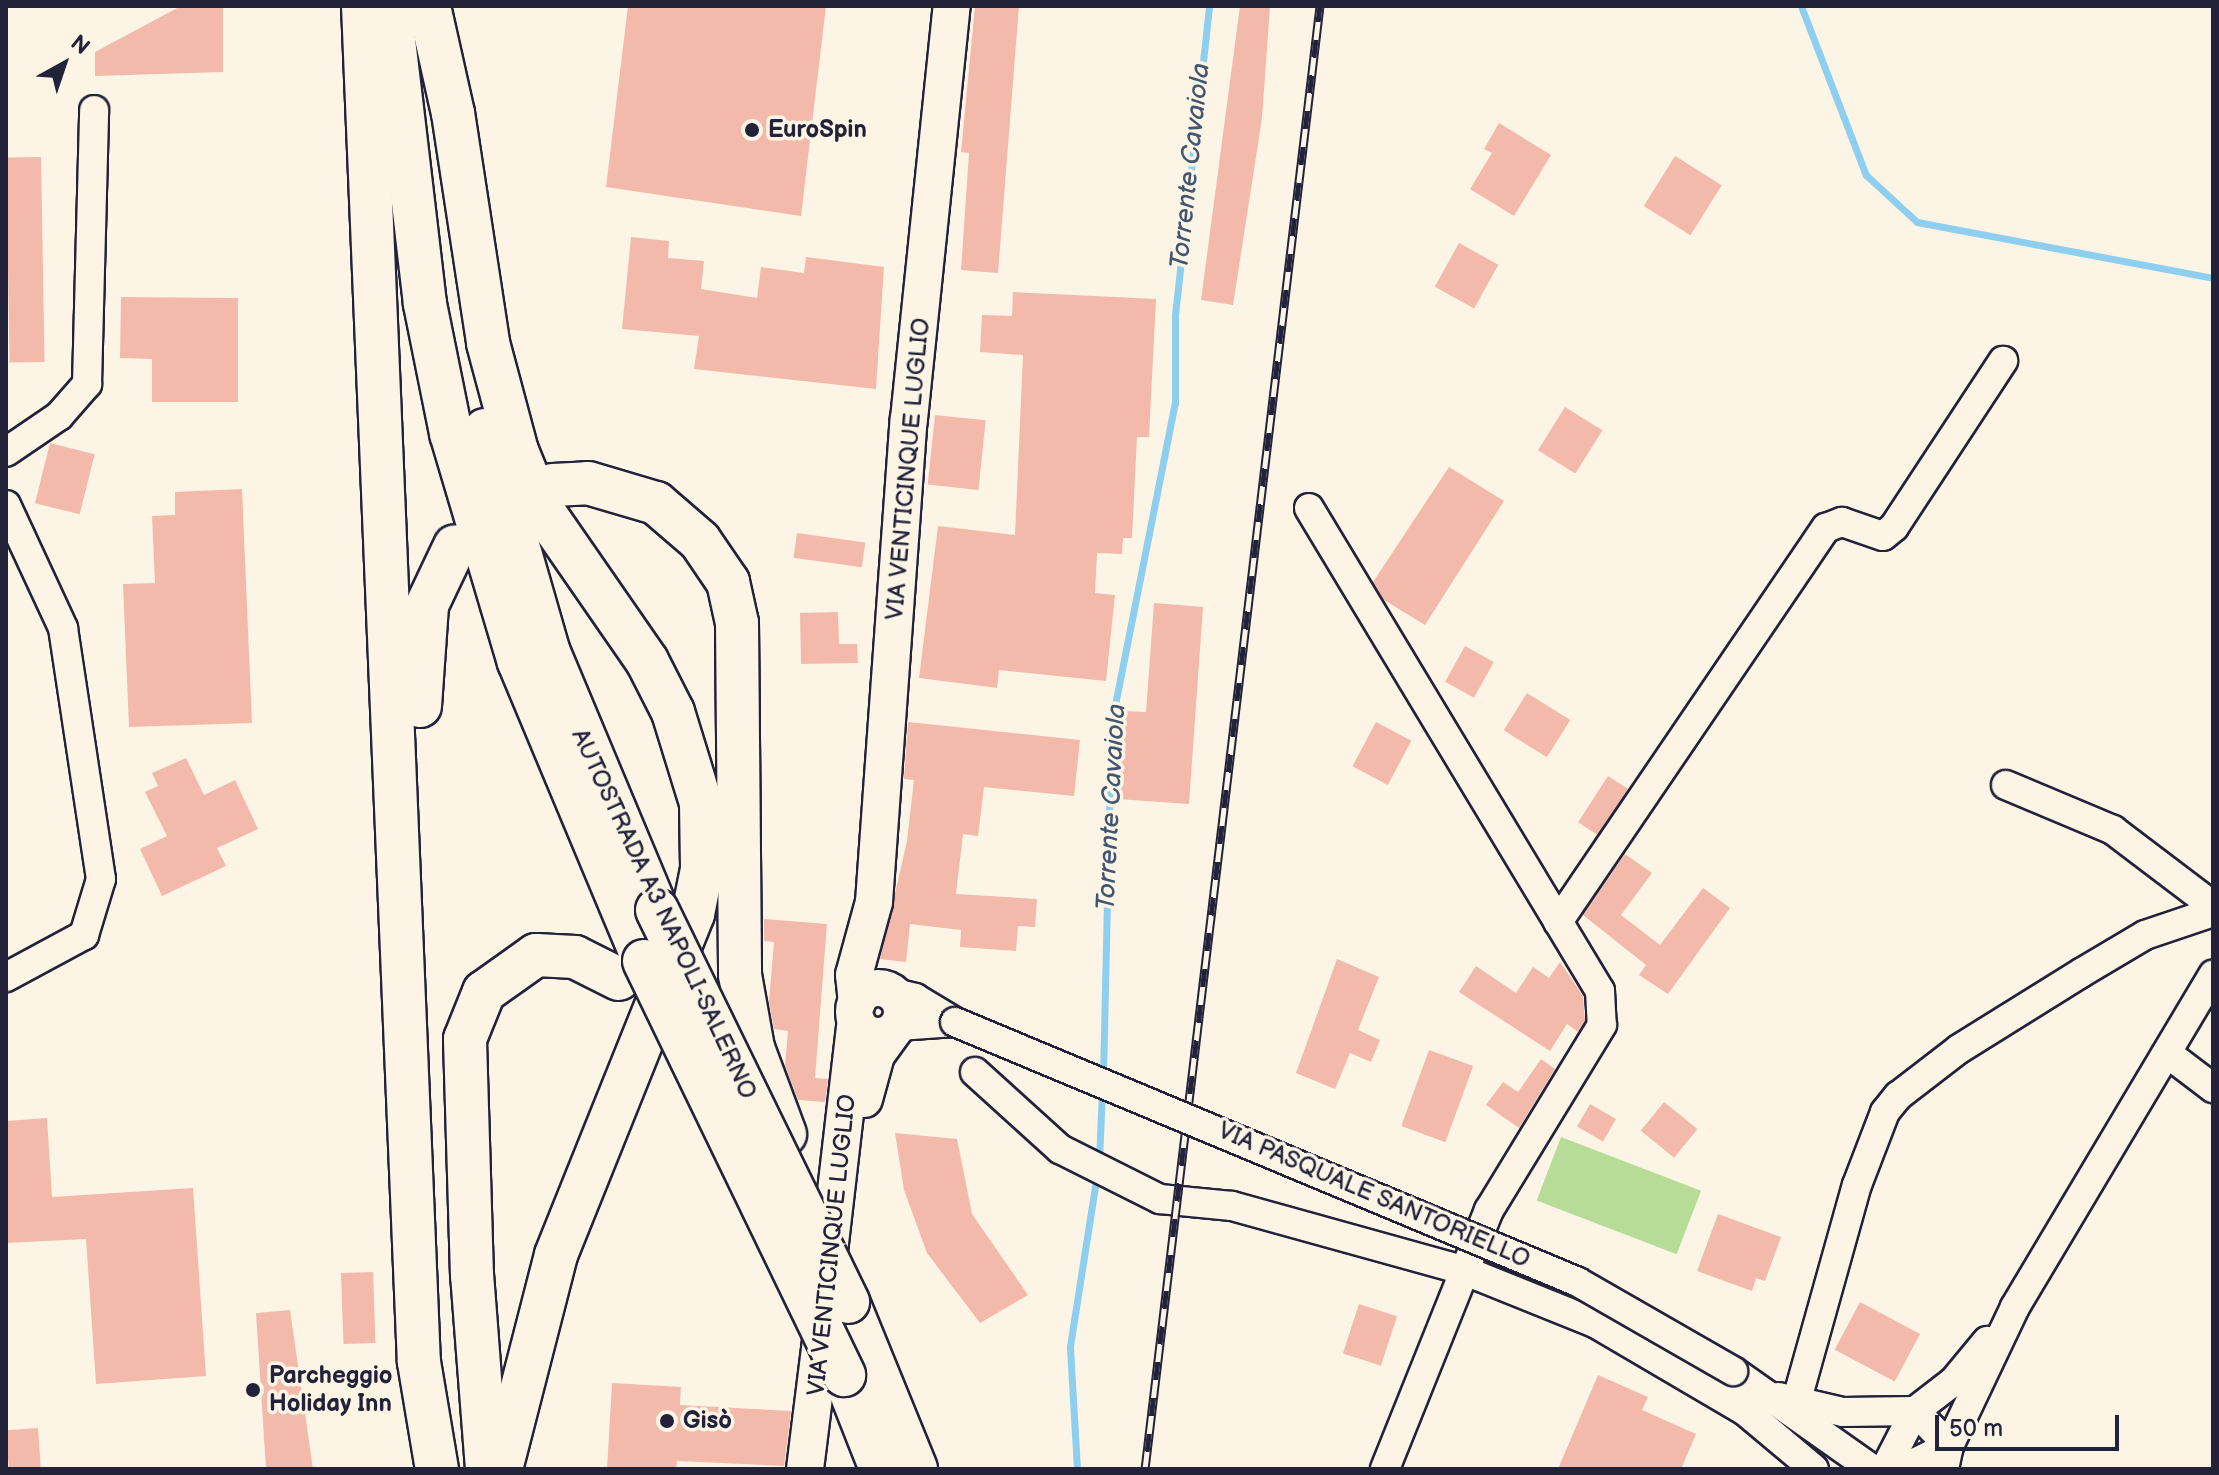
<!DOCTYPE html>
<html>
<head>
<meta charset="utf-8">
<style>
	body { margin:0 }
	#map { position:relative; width:2219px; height:1475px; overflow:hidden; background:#fcf5e5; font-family:"Balsamiq Sans",sans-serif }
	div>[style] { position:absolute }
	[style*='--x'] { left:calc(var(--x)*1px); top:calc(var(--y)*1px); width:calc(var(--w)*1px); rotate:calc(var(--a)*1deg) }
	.green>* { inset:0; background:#b7dc97; transform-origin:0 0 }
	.stream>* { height:7px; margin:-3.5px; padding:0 3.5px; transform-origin:3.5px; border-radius:3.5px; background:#8ecfef }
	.building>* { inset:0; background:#f3baab; transform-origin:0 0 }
	.roads { filter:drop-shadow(2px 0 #22223b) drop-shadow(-2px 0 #22223b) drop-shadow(0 2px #22223b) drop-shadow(0 -2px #22223b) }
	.minor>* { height:28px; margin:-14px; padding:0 14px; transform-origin:14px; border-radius:14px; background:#fcf5e5 }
	.major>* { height:36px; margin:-18px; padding:0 18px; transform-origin:18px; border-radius:18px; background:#fcf5e5 }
	.major>.ring { margin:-18px; padding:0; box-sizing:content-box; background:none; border:36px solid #fcf5e5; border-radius:50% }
	.highway>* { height:42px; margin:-21px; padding:0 21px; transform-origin:21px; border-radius:21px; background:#fcf5e5 }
	.rail>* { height:9px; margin-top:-4.5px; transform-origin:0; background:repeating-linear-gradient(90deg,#fcf5e5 0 18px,#22223b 0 36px); box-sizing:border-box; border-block:2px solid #22223b }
	.bridges { filter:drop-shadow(2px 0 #22223b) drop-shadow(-2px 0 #22223b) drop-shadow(0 2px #22223b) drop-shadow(0 -2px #22223b) }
	.minor-bridge>* { height:28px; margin:-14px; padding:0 14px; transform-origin:14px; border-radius:14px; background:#fcf5e5 }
	.highway-bridge>* { height:42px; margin:-21px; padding:0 21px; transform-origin:21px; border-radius:21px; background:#fcf5e5 }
	.dots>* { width:22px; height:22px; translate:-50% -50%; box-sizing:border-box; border:4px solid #fcf5e5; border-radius:50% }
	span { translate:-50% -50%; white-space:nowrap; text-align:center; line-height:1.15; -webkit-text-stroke:7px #fcf5e5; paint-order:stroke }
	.poi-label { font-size:24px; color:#22223b; font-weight:700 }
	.left { translate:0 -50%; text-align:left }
	.street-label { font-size:24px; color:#22223b }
	.water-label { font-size:26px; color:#425671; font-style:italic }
	.frame { position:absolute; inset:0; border:8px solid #22223b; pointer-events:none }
	.north { position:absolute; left:24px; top:24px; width:80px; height:80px; -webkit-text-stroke:6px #fcf5e5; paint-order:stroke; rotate:40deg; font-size:22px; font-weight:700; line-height:32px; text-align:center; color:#22223b }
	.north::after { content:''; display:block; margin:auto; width:28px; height:36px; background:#22223b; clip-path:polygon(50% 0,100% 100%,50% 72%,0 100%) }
	.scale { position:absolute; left:1935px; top:1415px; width:184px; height:36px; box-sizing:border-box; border:4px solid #22223b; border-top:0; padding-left:10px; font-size:24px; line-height:28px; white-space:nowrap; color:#22223b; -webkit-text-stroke:6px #fcf5e5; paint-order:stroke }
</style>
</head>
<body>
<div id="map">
	<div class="green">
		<i style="left:1561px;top:1137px;width:150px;height:68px;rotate:21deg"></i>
	</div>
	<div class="stream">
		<i style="--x:1801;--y:6;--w:181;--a:69"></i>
		<i style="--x:1866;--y:175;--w:69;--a:42.7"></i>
		<i style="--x:1917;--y:222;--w:301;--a:10.7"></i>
		<i style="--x:1103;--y:1077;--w:352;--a:-88.7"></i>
		<i style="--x:1111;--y:725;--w:328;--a:-78.8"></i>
		<i style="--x:1175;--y:403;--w:88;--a:-90"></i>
		<i style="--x:1175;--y:315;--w:311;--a:-83.7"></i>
		<i style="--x:1099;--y:1161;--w:71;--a:-87.6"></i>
		<i style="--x:1077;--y:1469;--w:123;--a:-93.3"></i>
		<i style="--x:1070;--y:1346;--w:175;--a:-81.1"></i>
	</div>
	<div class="building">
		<i style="clip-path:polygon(181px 6px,223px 6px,223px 72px,95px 76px,95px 52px)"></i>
		<i style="clip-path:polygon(628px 6px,826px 6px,801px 216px,606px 187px)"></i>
		<i style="clip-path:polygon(975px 6px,1019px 6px,998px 273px,961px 270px,969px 153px,961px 152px)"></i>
		<i style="clip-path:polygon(1240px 6px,1270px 6px,1262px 118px,1233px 305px,1201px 300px)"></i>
		<i style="clip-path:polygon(1499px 123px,1551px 155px,1514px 216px,1470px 189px,1492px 153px,1484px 149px)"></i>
		<i style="left:1675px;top:156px;width:55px;height:59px;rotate:32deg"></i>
		<i style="left:41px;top:157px;width:205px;height:35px;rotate:89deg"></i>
		<i style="clip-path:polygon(631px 237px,669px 241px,668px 258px,704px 261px,701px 289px,757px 298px,761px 267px,804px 273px,806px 257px,884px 267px,876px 389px,694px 369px,699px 336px,622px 329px)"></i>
		<i style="left:1459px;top:243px;width:45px;height:50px;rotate:29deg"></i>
		<i style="clip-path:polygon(1013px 292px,1156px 299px,1149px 437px,1137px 437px,1132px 538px,1123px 538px,1122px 554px,1097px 553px,1095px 593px,1115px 595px,1106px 681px,999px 670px,997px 688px,919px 678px,938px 526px,1015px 535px,1023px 355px,980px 352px,982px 315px,1012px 316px)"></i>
		<i style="clip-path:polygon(121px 297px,238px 298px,238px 402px,152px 402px,152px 359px,120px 358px)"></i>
		<i style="left:1565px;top:407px;width:44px;height:51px;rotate:32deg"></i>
		<i style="left:935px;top:415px;width:51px;height:70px;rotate:6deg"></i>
		<i style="left:50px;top:443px;width:46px;height:62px;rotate:14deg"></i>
		<i style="clip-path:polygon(1449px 467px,1504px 501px,1425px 625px,1384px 600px,1373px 582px)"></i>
		<i style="clip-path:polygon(242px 489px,252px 723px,129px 727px,123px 584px,155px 583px,152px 516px,175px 515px,175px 492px)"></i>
		<i style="left:797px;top:533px;width:69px;height:25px;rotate:8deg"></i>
		<i style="clip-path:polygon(1154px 603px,1203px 607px,1189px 804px,1117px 799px,1123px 711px,1146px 712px)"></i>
		<i style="clip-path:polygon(838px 612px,839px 644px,857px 644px,858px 663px,801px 664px,800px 613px)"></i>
		<i style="left:1465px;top:646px;width:33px;height:41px;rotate:29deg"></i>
		<i style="left:1527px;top:693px;width:51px;height:44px;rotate:32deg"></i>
		<i style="clip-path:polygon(908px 722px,1080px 740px,1074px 796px,984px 787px,978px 836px,963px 834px,956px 894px,1037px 899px,1035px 927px,1018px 926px,1016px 951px,960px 947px,961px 930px,910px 924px,906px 962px,880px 959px,907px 841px,914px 780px,904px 779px)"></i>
		<i style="left:1376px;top:722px;width:40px;height:50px;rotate:28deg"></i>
		<i style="clip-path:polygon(186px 758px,204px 795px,235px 780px,258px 829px,217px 848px,226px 866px,162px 896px,140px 849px,167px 836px,145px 792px,158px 786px,152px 773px)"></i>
		<i style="left:1608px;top:776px;width:24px;height:55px;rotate:33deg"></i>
		<i style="clip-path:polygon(1625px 854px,1652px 873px,1621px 915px,1660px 945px,1703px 888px,1730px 908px,1668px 994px,1639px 975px,1646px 965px,1583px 915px)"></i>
		<i style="clip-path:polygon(764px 919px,827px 924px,815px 1078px,828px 1079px,825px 1102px,798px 1100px,785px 1065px,788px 1031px,774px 1029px,769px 1001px,774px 942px,764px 941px)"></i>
		<i style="clip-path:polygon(1337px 959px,1379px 977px,1358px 1030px,1380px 1040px,1371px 1062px,1350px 1053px,1335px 1089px,1296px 1073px)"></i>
		<i style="clip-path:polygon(1560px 962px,1583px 996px,1585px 1021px,1578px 1032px,1567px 1024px,1550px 1051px,1459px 992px,1476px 966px,1516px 993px,1533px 967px,1549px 978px)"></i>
		<i style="left:1429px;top:1050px;width:47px;height:81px;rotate:20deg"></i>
		<i style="clip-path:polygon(1541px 1059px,1555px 1069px,1519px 1128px,1486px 1105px,1503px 1082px,1518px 1092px)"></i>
		<i style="left:1664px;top:1102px;width:43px;height:37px;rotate:39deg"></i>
		<i style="left:1590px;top:1104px;width:30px;height:26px;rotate:30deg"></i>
		<i style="clip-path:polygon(47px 1118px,52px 1197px,193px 1188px,206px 1376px,96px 1384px,86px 1239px,6px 1243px,6px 1121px)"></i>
		<i style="clip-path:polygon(895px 1133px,957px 1139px,972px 1214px,1028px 1295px,980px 1323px,927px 1253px,904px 1190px)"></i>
		<i style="clip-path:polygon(1718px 1214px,1781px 1237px,1765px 1281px,1756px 1278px,1752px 1291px,1697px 1271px)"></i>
		<i style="left:373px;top:1272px;width:71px;height:32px;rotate:88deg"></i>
		<i style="left:1860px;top:1302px;width:68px;height:54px;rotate:28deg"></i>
		<i style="left:1359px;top:1304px;width:40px;height:52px;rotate:18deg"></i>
		<i style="clip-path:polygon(290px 1310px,313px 1469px,266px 1469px,256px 1313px)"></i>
		<i style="clip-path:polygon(1598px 1375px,1648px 1397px,1642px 1410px,1696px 1434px,1681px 1469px,1558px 1469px)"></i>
		<i style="clip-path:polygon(612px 1383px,681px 1387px,680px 1405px,791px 1411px,784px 1466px,677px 1461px,676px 1469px,607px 1469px)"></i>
		<i style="left:38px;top:1428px;width:41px;height:32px;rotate:86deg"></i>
	</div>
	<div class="roads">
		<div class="minor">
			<i style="--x:6;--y:452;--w:64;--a:-34.2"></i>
			<i style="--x:59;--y:416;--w:43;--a:-48.8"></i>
			<i style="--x:87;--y:384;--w:274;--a:-88.5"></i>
			<i style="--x:6;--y:505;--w:136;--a:65.1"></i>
			<i style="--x:63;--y:628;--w:254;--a:81.4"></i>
			<i style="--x:101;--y:879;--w:59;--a:106.9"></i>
			<i style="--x:84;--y:935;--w:89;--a:151.7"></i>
			<i style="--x:1309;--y:508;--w:564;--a:58.93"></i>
			<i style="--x:1600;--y:991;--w:34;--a:87"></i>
			<i style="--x:1602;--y:1025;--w:217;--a:121.4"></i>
			<i style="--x:1489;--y:1210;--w:279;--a:111.9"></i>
			<i style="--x:2006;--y:785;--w:116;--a:22.8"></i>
			<i style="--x:2113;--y:830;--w:126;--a:37.2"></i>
			<i style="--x:1558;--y:922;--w:477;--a:-55.8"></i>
			<i style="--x:1826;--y:528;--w:17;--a:-21"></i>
			<i style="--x:1842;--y:522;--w:43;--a:18.9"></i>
			<i style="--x:1883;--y:536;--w:14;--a:-39"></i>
			<i style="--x:1894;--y:527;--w:199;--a:-56.7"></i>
			<i style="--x:890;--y:992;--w:26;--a:13"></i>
			<i style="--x:915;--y:998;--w:47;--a:31"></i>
			<i style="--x:898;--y:1026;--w:57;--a:-4"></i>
			<i style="--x:2167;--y:1053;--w:58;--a:37.3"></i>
			<i style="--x:975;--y:1072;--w:115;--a:42.2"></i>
			<i style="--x:1060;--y:1149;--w:112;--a:26.6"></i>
			<i style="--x:1160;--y:1199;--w:72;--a:5.6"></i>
			<i style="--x:1232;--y:1206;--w:240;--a:15.5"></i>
			<i style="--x:1463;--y:1270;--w:142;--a:21.9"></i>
			<i style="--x:1595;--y:1323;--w:174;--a:30.4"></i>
			<i style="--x:1745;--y:1411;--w:90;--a:40"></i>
			<i style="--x:1733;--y:1371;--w:170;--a:35.2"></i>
			<i style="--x:1778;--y:1397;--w:67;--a:13"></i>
			<i style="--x:1843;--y:1412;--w:72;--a:-0.8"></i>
			<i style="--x:1915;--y:1411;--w:49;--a:45.8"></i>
			<i style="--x:1796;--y:1403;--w:226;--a:-74.4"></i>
			<i style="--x:1857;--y:1185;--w:78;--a:-69"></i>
			<i style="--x:1885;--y:1112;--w:21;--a:-51"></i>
			<i style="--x:1898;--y:1096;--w:77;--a:-37.6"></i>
			<i style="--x:1959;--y:1049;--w:144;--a:-31.9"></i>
			<i style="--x:2081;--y:973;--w:74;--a:-30.7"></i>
			<i style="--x:2145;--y:935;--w:72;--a:-18.7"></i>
			<i style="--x:1885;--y:1469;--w:65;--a:-62.7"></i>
			<i style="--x:1915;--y:1411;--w:49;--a:-37.6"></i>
			<i style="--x:1954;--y:1381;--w:52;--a:-50.5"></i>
			<i style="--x:1902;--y:1469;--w:52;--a:-26.1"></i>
			<i style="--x:1944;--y:1469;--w:24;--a:-78"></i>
			<i style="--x:1949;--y:1446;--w:154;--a:-64.6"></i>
			<i style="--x:2015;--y:1307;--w:387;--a:-59.2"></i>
		</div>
		<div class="major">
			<i class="ring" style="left:854px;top:988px;width:12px;height:12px"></i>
			<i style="--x:857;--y:1003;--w:28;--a:-96"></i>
			<i style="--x:854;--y:975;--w:76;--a:-74.7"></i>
			<i style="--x:874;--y:902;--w:484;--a:-85.9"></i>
			<i style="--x:909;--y:419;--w:415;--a:-84.1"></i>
			<i style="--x:864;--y:1099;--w:46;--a:-74.7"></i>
			<i style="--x:876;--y:1055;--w:29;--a:-54"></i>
			<i style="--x:827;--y:1269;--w:251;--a:-83.4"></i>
			<i style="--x:805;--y:1469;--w:146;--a:-82.9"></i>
		</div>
		<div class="highway">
			<i style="--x:363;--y:6;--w:1357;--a:87.64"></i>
			<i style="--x:419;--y:1362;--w:109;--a:80.5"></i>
			<i style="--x:390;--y:6;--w:300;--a:83.3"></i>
			<i style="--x:425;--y:304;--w:132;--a:78.6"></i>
			<i style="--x:451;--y:433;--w:239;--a:73.5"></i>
			<i style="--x:519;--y:662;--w:324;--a:67.3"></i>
			<i style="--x:429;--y:6;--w:110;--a:77.4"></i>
			<i style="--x:453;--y:113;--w:233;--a:81.3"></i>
			<i style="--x:488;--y:343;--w:112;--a:75"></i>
			<i style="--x:517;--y:451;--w:58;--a:67.8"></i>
			<i style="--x:539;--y:505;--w:190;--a:55.3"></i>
			<i style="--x:647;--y:661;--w:57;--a:63"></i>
			<i style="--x:673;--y:712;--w:95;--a:72.9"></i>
			<i style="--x:701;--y:803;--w:66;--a:89.1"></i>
			<i style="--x:702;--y:869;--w:46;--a:101.3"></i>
			<i style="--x:693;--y:914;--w:367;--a:111.9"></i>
			<i style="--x:556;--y:1255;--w:221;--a:104.4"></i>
			<i style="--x:485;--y:430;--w:229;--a:74"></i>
			<i style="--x:548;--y:650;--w:282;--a:67.3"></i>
			<i style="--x:553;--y:485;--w:35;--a:-3"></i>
			<i style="--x:588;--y:483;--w:71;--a:16.4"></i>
			<i style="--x:656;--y:503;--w:58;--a:40.8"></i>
			<i style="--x:700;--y:541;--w:50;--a:55.7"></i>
			<i style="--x:728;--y:582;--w:42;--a:77.6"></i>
			<i style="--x:737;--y:623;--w:352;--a:89.5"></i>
			<i style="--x:740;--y:975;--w:74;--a:79.9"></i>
			<i style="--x:753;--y:1048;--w:92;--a:69.6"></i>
			<i style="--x:420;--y:706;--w:101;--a:-86"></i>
			<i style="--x:427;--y:605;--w:65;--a:-64.6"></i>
			<i style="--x:848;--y:1302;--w:180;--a:67.8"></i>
			<i style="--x:844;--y:1375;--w:101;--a:68.5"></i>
			<i style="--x:487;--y:1469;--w:194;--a:-94.4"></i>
			<i style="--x:472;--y:1276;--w:237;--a:-91.7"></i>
			<i style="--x:465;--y:1039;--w:51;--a:-68"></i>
			<i style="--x:484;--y:992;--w:64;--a:-35.4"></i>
			<i style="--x:536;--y:955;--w:39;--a:3"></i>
			<i style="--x:575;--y:957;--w:49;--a:26.6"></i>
		</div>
	</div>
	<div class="rail">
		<i style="--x:1145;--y:1469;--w:1473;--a:-83.18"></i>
	</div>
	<div class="bridges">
		<div class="minor-bridge">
			<i style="--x:955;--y:1022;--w:675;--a:22.65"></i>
			<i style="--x:1578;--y:1282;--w:179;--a:29.9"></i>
		</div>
		<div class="highway-bridge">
			<i style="--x:657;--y:910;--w:436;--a:64"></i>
			<i style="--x:644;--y:961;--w:460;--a:64.2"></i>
		</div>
	</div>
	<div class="dots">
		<i style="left:752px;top:130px;background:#22223b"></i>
		<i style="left:253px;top:1390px;background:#22223b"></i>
		<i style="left:667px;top:1421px;background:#22223b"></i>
	</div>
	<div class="poi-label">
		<span class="left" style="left:768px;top:130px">EuroSpin</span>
		<span class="left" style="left:269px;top:1390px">Parcheggio<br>Holiday Inn</span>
		<span class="left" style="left:683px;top:1421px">Gisò</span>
	</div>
	<div class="street-label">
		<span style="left:908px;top:469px;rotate:-85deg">VIA VENTICINQUE LUGLIO</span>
		<span style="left:664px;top:914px;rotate:65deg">AUTOSTRADA A3 NAPOLI-SALERNO</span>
		<span style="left:1374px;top:1195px;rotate:23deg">VIA PASQUALE SANTORIELLO</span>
		<span style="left:832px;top:1245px;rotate:-84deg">VIA VENTICINQUE LUGLIO</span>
	</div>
	<div class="water-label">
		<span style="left:1191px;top:166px;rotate:-84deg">Torrente Cavaiola</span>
		<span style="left:1112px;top:807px;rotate:-87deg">Torrente Cavaiola</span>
	</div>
	<div class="frame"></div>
	<div class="north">N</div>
	<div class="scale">50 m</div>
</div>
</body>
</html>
